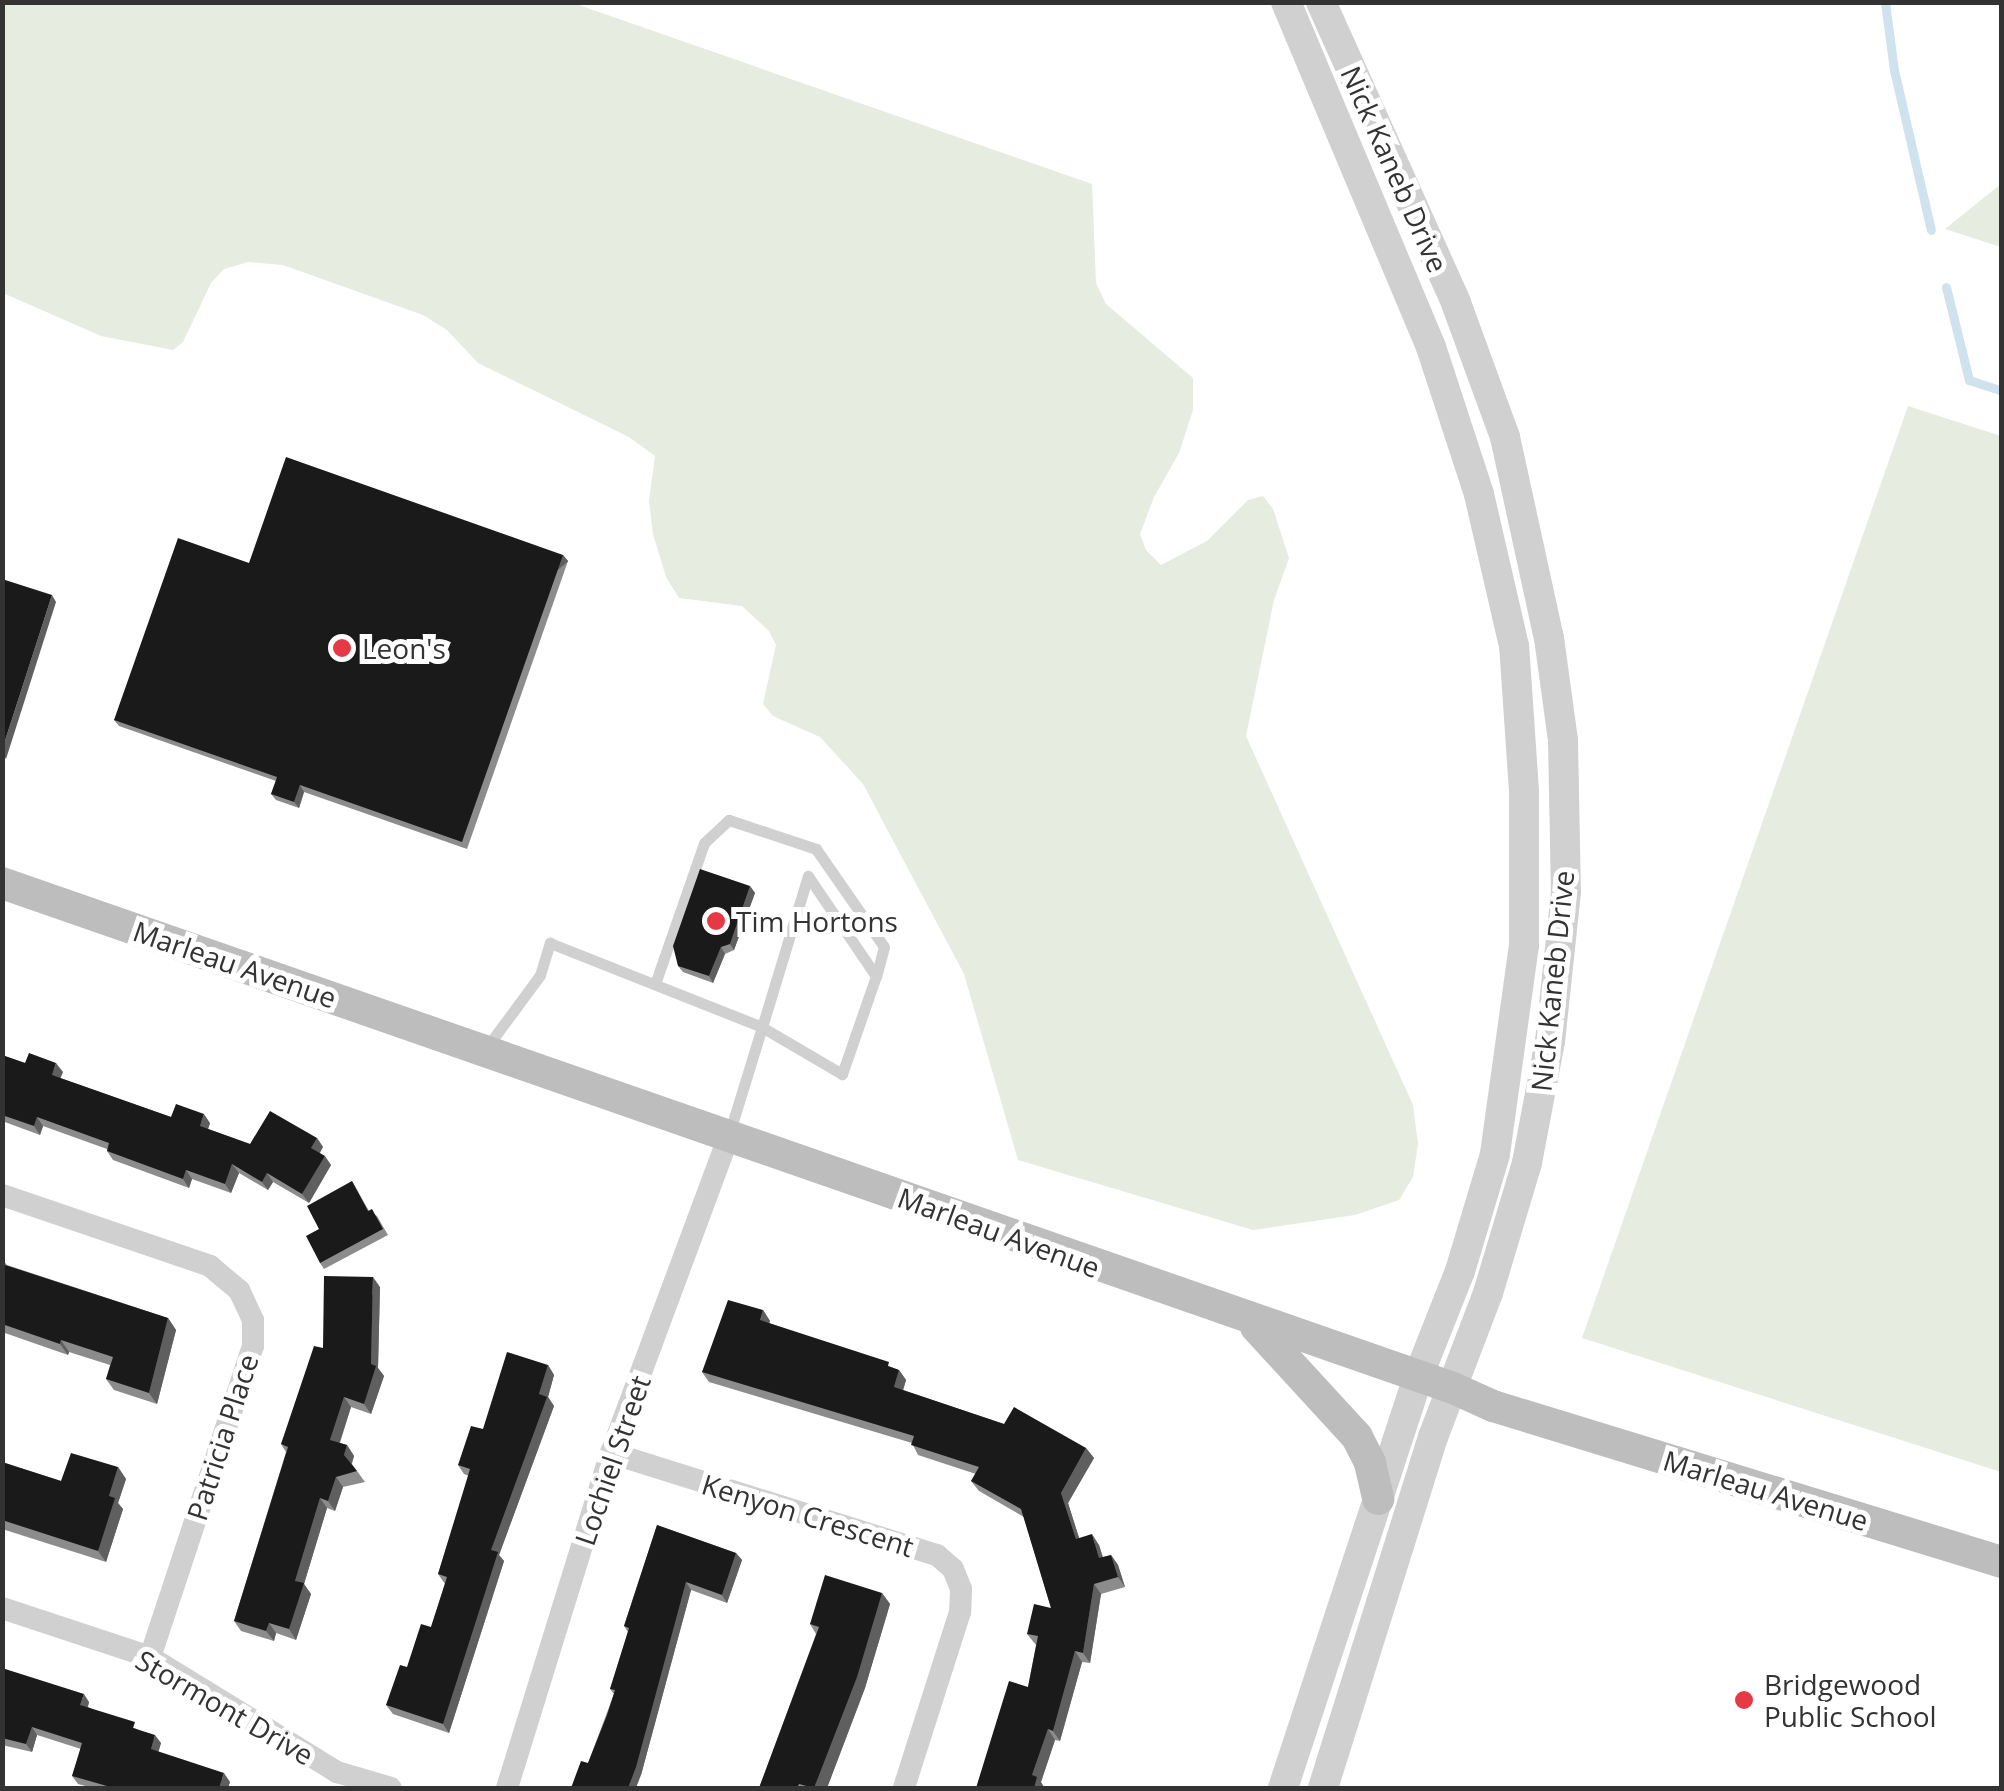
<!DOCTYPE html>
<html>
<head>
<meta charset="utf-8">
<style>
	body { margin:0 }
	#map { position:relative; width:2004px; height:1791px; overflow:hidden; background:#fff; font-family:"Open Sans",sans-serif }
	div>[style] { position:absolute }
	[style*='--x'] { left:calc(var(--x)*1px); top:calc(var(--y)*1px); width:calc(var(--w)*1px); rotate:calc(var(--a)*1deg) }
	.green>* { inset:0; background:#e6ecdf }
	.stream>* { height:9px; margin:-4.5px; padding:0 4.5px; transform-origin:4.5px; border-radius:4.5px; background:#cfe2ee }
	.service>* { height:11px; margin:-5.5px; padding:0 5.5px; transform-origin:5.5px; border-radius:5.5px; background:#d0d0d0 }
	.minor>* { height:22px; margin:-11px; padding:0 11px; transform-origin:11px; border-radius:11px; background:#d0d0d0 }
	.tertiary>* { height:30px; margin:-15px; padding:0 15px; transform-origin:15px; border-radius:15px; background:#d0d0d0 }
	.secondary>* { height:32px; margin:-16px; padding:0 16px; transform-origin:16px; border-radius:16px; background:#bdbdbd }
	.wall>* { inset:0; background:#8c8c8c }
	.shaded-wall>* { inset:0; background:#5f5f5f; transform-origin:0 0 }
	.building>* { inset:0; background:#1a1a1a }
	.dots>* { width:28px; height:28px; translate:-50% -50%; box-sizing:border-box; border:5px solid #fff; border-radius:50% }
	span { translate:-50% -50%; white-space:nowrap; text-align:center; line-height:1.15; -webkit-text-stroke:10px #fff; paint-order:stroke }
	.street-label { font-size:28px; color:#333 }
	.poi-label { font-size:28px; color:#333 }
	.left { translate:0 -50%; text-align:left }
	.frame { position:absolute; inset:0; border:5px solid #333; pointer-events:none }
</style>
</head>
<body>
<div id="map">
	<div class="green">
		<i style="clip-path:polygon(2px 3px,573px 3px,1092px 184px,1096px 283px,1106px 304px,1193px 378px,1193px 410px,1179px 453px,1154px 497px,1140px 534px,1146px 550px,1161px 565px,1207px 541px,1248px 500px,1263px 496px,1273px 509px,1289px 558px,1274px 600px,1246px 736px,1413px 1105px,1418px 1144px,1413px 1177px,1399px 1200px,1355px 1215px,1253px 1230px,1018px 1160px,964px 974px,863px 784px,820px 737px,773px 716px,763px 704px,776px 645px,769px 631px,742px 606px,679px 598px,666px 577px,653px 534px,649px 501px,655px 456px,629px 437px,478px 363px,447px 330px,423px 315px,283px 265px,248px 262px,224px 269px,211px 283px,183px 342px,173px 350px,101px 336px,3px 293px)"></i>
		<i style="clip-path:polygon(2001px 184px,2001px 247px,1945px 229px)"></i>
		<i style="clip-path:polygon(1908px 406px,2001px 436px,2001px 1472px,1582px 1338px)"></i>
	</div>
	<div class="stream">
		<i style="--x:1885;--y:2;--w:69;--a:82.5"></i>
		<i style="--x:1894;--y:70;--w:164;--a:77"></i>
		<i style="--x:1946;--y:287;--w:96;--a:76.1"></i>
		<i style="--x:1969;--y:380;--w:35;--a:18"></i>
	</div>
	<div class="service">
		<i style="--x:655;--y:984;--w:149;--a:-70.8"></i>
		<i style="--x:704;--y:843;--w:34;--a:-43"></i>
		<i style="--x:729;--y:820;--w:92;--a:18.4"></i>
		<i style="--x:816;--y:849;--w:119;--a:55.2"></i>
		<i style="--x:884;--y:947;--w:30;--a:105"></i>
		<i style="--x:487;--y:1047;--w:89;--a:-53.6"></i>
		<i style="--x:540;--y:975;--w:34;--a:-73"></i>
		<i style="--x:550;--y:943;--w:228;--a:21.6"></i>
		<i style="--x:762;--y:1027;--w:158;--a:-73.1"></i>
		<i style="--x:808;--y:876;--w:121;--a:55.8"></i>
		<i style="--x:876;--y:976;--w:104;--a:109.1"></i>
		<i style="--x:842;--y:1074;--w:93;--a:-149.6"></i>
		<i style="--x:762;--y:1027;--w:109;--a:107.1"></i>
	</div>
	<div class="minor">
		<i style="--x:2;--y:1195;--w:220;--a:18.8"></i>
		<i style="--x:210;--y:1266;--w:38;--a:40"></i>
		<i style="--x:239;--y:1290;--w:33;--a:65"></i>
		<i style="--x:253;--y:1320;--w:26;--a:90"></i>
		<i style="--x:253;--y:1346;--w:328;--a:108.3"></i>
		<i style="--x:611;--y:1453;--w:342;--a:17.4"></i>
		<i style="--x:937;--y:1555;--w:21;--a:41"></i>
		<i style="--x:953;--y:1569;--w:22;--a:68"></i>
		<i style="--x:961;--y:1589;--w:23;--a:92"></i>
		<i style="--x:960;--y:1612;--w:185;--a:107.7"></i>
		<i style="--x:2;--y:1608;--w:156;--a:18.3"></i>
		<i style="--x:150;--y:1657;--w:220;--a:31.6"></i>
		<i style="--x:337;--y:1772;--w:56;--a:16.5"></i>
		<i style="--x:507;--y:1788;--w:351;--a:-72.8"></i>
		<i style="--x:611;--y:1453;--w:339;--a:-69.6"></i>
	</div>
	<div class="tertiary">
		<i style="--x:1321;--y:2;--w:330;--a:65.8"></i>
		<i style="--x:1456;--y:303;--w:143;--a:69.9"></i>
		<i style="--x:1505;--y:437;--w:206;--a:77.7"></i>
		<i style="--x:1549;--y:638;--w:103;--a:82.2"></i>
		<i style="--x:1563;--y:740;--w:152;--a:88.9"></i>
		<i style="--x:1566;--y:892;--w:150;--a:96.1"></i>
		<i style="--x:1550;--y:1041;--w:124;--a:100.7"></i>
		<i style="--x:1527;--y:1163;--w:136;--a:106.7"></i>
		<i style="--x:1488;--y:1293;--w:154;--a:110.9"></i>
		<i style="--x:1433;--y:1437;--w:368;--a:107.4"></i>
		<i style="--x:1283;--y:1788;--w:433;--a:-71.8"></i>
		<i style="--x:1418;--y:1377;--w:114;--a:-68.4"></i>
		<i style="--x:1460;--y:1271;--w:122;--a:-73.3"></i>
		<i style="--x:1495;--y:1154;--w:210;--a:-82.1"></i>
		<i style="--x:1524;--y:946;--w:155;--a:-90"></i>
		<i style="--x:1524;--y:791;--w:145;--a:-93.9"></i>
		<i style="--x:1514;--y:646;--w:156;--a:-103"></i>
		<i style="--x:1479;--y:494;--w:155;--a:-108.1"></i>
		<i style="--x:1431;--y:347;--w:374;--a:-112.8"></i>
	</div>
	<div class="secondary">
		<i style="--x:2;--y:883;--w:1536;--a:19.19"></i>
		<i style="--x:1453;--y:1388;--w:44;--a:24.2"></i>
		<i style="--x:1493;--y:1406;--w:532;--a:17.04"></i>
		<i style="--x:1256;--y:1327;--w:149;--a:47.4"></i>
		<i style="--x:1357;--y:1437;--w:29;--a:63"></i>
		<i style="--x:1370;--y:1463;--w:37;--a:77"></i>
	</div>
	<div class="wall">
		<i style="clip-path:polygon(563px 555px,568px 561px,467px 849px,304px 792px,299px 808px,276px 800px,271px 794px,276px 781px,119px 726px,114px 720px,249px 563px)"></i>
		<i style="clip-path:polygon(750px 886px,755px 893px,734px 950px,725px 954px,713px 983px,683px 972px,678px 966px)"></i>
		<i style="clip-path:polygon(2px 1055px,25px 1063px,63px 1072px,60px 1078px,171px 1117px,210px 1123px,208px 1129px,250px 1144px,317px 1138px,323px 1147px,320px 1153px,331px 1165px,309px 1203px,273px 1182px,268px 1190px,239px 1173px,231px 1193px,192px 1179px,189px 1188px,113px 1160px,107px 1151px,107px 1149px,43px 1126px,40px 1135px,2px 1121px)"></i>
		<i style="clip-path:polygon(352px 1181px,369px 1211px,377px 1216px,388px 1235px,324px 1269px,320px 1263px,319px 1229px)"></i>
		<i style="clip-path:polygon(2px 1259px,7px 1265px,168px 1318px,176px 1330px,157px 1404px,114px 1390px,106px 1379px,110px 1365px,69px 1352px,68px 1355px,2px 1332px)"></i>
		<i style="clip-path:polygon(380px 1287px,378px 1368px,384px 1376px,371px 1414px,351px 1407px,340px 1443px,347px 1445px,354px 1456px,352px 1464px,365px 1482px,343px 1487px,335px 1511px,327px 1508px,304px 1584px,311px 1594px,296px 1640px,276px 1633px,274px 1641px,241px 1631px,234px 1621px,286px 1452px,281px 1444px,323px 1348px)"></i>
		<i style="clip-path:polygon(763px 1310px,770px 1321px,769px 1323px,899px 1370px,906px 1380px,903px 1390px,1004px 1424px,1086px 1448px,1094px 1458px,1068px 1503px,1079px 1538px,1099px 1545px,1103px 1557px,1111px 1555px,1118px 1565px,1125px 1587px,1101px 1594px,1090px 1663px,1082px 1662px,1060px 1741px,1055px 1740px,1041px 1782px,1044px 1788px,976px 1788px,1028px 1687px,1036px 1645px,1027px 1634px,1051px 1608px,1024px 1517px,979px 1491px,971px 1481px,976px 1474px,918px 1455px,912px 1443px,709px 1382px,702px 1372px)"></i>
		<i style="clip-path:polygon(548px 1365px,554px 1375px,548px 1397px,554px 1406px,499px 1555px,504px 1561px,449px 1733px,393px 1714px,386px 1705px,431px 1627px,445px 1584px,438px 1574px,469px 1476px,464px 1474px,458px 1465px,483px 1429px)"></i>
		<i style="clip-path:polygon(2px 1462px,61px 1481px,118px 1467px,126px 1479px,118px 1503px,123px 1509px,106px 1562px,2px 1529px)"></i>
		<i style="clip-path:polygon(657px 1525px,736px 1553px,742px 1560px,727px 1603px,691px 1590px,641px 1775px,588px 1763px,614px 1694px,610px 1689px,628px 1632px,624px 1626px)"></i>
		<i style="clip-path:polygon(882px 1593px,890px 1604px,865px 1688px,827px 1788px,759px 1788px,816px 1634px,810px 1624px)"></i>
		<i style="clip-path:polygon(2px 1668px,89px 1702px,88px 1707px,141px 1731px,161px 1743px,158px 1752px,230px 1782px,228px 1788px,93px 1788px,78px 1784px,72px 1776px,81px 1749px,37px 1735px,32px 1752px,2px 1745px)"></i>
	</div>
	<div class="shaded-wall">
		<i style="left:563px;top:555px;width:8px;height:304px;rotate:50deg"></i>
		<i style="clip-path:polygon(52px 595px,56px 602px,6px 759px,2px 753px,2px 750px)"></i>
		<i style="clip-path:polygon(300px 785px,304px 792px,299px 808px,294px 802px)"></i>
		<i style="clip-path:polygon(750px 886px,755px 893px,734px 950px,730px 944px)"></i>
		<i style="clip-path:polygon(721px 947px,725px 954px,713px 983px,709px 976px)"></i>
		<i style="clip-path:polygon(56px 1063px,63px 1072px,58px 1084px,52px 1075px)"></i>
		<i style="clip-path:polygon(204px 1114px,210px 1123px,206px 1135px,200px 1126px)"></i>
		<i style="clip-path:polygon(37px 1117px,43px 1126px,40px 1135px,34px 1126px)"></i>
		<i style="clip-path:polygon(317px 1138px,323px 1147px,317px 1157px,311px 1148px)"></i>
		<i style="clip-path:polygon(325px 1156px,331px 1165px,309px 1203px,302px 1194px)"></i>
		<i style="clip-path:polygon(232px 1164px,239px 1173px,231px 1193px,225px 1184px)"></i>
		<i style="clip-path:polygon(186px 1170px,192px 1179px,189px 1188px,183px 1179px)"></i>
		<i style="clip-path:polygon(267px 1173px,273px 1182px,268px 1190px,262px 1182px)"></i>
		<i style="clip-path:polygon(373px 1277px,380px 1287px,378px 1368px,384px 1376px,371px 1414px,364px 1404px,371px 1364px)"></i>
		<i style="clip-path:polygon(763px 1310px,770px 1321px,767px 1330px,760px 1320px)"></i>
		<i style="clip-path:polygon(168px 1318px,176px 1330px,157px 1404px,149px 1393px)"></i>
		<i style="clip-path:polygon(61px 1340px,69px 1352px,68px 1355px,60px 1344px)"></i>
		<i style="clip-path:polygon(548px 1365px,554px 1375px,548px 1397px,554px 1406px,499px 1555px,504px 1561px,449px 1733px,443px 1724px,491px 1550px)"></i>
		<i style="clip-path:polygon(899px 1370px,906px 1380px,901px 1397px,894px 1387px)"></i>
		<i style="clip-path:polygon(344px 1397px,351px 1407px,337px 1450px,330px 1440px)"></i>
		<i style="clip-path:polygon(347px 1445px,354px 1456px,351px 1465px,344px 1455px)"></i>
		<i style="clip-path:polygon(1086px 1448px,1094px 1458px,1068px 1503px,1083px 1550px,1076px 1539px,1061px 1493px)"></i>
		<i style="clip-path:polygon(118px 1467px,126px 1479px,118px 1503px,123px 1509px,106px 1562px,98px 1551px,109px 1496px)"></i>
		<i style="clip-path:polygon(336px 1477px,343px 1487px,335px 1511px,328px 1501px)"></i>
		<i style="clip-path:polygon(320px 1498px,327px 1508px,304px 1584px,311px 1594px,296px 1640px,289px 1629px,295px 1581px)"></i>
		<i style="clip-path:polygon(1092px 1534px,1099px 1545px,1106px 1569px,1099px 1558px)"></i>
		<i style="clip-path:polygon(736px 1553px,742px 1560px,727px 1603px,722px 1595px)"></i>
		<i style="clip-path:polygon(1111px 1555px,1118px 1565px,1125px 1587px,1118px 1577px)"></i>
		<i style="clip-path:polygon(686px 1582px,691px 1590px,641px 1775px,636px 1788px,628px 1788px)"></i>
		<i style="clip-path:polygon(1094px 1584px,1101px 1594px,1090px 1663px,1083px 1653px)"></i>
		<i style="clip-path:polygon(882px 1593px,890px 1604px,865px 1688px,827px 1788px,814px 1788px)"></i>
		<i style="clip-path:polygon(269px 1623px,276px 1633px,274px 1641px,266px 1631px)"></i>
		<i style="clip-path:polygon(1075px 1651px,1082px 1662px,1060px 1741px,1053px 1731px)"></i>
		<i style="clip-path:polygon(84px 1694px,89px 1702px,86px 1713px,80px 1705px)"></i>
		<i style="clip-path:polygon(32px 1727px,37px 1735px,32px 1752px,26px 1744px)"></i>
		<i style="clip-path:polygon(1048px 1729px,1055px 1740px,1041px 1782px,1044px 1787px,1044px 1788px,1034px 1788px,1032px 1775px)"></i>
		<i style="clip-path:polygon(155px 1735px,161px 1743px,157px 1757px,151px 1749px)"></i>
		<i style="clip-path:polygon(224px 1773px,230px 1782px,228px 1788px,219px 1788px)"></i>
	</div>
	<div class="building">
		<i style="clip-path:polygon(286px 457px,563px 555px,462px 842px,300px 785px,294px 802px,271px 794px,277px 777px,114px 720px,178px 538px,249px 563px)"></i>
		<i style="clip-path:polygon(2px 579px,52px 595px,2px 750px)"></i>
		<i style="clip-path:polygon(700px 869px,750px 886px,730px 944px,721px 947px,709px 976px,678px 966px,673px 946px)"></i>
		<i style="clip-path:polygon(29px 1053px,56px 1063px,52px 1075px,171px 1117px,176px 1104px,204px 1114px,200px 1126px,250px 1144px,270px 1111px,317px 1138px,311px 1148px,325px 1156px,302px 1194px,267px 1173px,262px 1182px,232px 1164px,225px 1184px,186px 1170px,183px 1179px,107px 1151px,109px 1143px,37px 1117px,34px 1126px,2px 1115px,2px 1055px,25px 1063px)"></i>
		<i style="clip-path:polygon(352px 1181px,368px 1211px,372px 1209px,383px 1229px,320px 1263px,306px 1236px,319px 1229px,307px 1206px)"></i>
		<i style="clip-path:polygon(2px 1264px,168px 1318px,149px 1393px,106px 1379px,113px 1357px,61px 1340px,60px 1344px,2px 1324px)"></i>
		<i style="clip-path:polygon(324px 1276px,373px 1277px,371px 1364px,376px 1366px,364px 1404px,344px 1397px,330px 1440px,347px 1445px,344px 1455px,357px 1471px,336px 1477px,328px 1501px,320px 1498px,295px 1581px,304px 1583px,289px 1629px,269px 1623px,266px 1631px,234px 1621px,288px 1447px,281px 1444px,314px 1346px,323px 1348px)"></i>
		<i style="clip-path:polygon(728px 1300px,763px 1310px,760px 1320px,889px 1362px,888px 1366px,899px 1370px,894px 1387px,1004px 1424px,1014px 1407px,1086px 1448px,1061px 1493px,1076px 1539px,1092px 1534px,1099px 1558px,1111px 1555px,1118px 1577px,1094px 1584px,1083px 1653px,1075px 1651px,1053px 1731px,1048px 1729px,1032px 1775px,1037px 1777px,1034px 1788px,976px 1788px,1009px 1681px,1028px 1687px,1038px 1636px,1027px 1634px,1034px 1604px,1051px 1608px,1021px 1509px,971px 1481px,979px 1467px,911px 1445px,914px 1436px,702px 1372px)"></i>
		<i style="clip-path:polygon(507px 1352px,548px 1365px,539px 1394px,547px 1397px,491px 1550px,498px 1552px,443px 1724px,386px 1705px,400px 1665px,407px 1667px,421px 1624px,431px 1627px,447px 1577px,438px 1574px,470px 1469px,458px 1465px,471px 1426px,483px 1429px)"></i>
		<i style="clip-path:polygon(71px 1453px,118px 1467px,109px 1496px,115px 1498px,98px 1551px,2px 1520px,2px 1462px,61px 1481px)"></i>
		<i style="clip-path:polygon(657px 1525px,736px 1553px,722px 1595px,686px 1582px,636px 1767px,628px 1788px,571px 1788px,581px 1761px,588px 1763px,607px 1715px,615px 1690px,610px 1689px,629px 1628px,624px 1626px)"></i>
		<i style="clip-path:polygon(825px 1575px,882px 1593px,857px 1677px,814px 1788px,799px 1784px,797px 1788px,759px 1788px,819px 1627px,810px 1624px)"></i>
		<i style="clip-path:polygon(2px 1668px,84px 1694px,80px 1705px,135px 1722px,133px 1728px,155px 1735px,151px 1749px,224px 1773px,219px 1788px,114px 1788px,72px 1776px,82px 1743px,32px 1727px,26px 1744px,2px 1738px)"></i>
	</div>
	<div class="dots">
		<i style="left:342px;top:648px;background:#e63946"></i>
		<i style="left:716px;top:921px;background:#e63946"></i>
		<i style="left:1744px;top:1700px;background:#e63946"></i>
	</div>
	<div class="street-label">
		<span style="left:1395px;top:169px;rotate:66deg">Nick Kaneb Drive</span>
		<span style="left:235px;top:964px;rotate:19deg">Marleau Avenue</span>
		<span style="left:1552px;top:981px;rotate:-84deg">Nick Kaneb Drive</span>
		<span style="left:999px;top:1232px;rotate:20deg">Marleau Avenue</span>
		<span style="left:222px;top:1437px;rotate:-72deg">Patricia Place</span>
		<span style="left:612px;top:1460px;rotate:-71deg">Lochiel Street</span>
		<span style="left:1766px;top:1490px;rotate:17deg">Marleau Avenue</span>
		<span style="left:808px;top:1515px;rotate:17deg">Kenyon Crescent</span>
		<span style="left:225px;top:1707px;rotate:30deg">Stormont Drive</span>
	</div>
	<div class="poi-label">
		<span class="left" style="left:362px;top:648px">Leon's</span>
		<span class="left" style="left:736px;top:921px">Tim Hortons</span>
		<span class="left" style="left:1764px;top:1700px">Bridgewood<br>Public School</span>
	</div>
	<div class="frame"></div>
</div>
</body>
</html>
